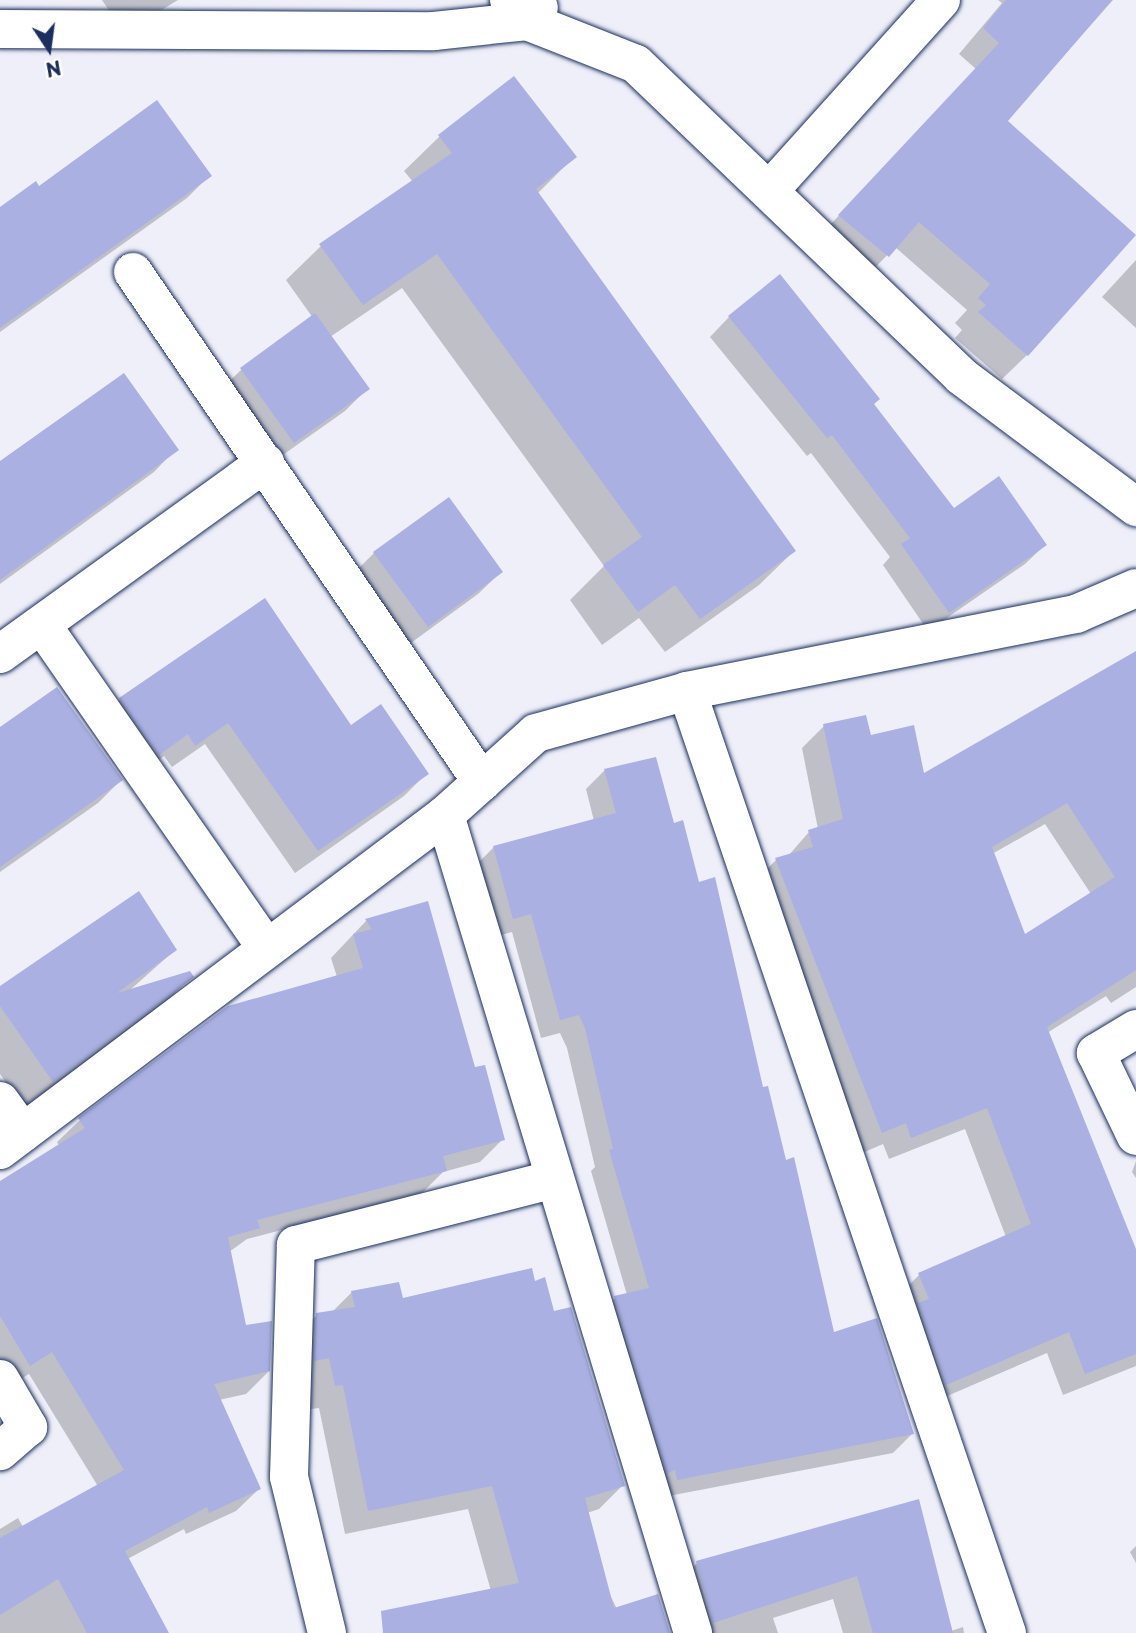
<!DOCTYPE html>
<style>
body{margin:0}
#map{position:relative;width:1136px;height:1633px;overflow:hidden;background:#eeeff9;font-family:"Playpen Sans",sans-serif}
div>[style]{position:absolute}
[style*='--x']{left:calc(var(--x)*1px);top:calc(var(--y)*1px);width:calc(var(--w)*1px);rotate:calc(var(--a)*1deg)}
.shadow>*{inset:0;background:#0003}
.building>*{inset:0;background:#aab0e1}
.roads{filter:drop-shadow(0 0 2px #1b2f5e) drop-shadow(0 0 2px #1b2f5e)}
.street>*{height:38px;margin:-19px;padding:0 19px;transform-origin:19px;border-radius:19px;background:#fff}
span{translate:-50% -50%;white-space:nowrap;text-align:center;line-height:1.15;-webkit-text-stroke:5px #fff;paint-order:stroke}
.north{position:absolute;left:14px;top:14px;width:70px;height:70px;-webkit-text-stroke:5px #fff;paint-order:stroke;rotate:167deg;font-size:19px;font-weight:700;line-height:28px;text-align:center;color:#1b2f5e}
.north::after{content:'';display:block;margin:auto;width:24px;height:32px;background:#1b2f5e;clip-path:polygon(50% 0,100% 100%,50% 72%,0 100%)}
</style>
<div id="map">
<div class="shadow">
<i style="clip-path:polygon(102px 0,178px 0,124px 33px)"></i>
<i style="clip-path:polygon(998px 0,1113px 0,1006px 121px,1027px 355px,1002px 379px,955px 338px,962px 330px,955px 323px,967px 310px,895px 247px,863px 280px,815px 241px,976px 69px,959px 54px,1002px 3px)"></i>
<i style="clip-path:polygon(514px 79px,574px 157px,537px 194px,794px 551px,759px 585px,665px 652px,639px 618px,602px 645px,570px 600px,604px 566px,402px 288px,330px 337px,368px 388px,345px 411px,270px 464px,218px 392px,241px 370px,313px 318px,286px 280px,321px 246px,413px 182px,404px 171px,439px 137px)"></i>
<i style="clip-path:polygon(210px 175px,187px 198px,0 332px,0 208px,39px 188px)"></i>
<i style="clip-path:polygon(1136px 260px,1136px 328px,1102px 297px)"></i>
<i style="clip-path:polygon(729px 317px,872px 405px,953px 510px,1045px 545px,1025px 564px,928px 631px,883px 565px,890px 557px,811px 453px,807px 456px,710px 337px)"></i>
<i style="clip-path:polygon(176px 449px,154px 472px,0 584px,0 463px)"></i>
<i style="clip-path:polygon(374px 553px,501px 572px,478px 594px,404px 648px,351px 576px)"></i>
<i style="clip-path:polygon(evenodd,1136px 683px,1136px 987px,1111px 1003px,1106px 996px,1047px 1033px,1136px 1262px,1136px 1366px,1063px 1395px,1047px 1353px,924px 1406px,897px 1297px,919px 1275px,1006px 1237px,965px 1129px,889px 1159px,883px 1144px,860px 1154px,754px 882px,776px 860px,788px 856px,809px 832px,818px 829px,802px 748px,824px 726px,870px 737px,923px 776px,1136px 683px,1045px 824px,1091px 894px,1024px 937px,992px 854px,1045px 824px)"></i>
<i style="clip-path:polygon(120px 699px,350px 727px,427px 773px,404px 796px,295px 873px,205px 744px,172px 767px,164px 756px,136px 776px,98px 722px)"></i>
<i style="clip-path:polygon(0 729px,121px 780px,98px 803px,0 872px)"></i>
<i style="clip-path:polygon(605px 770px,673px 825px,697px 884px,762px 1089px,833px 1335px,912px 1434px,893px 1453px,658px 1498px,596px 1317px,615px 1298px,627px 1295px,591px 1171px,595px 1167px,567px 1048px,560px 1033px,541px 1038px,512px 932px,494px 937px,475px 866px,494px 847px,594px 821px,586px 789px)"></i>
<i style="clip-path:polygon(427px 903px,474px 1069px,503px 1139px,480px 1162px,443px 1172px,422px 1193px,247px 1239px,229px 1252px,245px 1327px,269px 1371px,246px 1394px,219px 1400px,259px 1489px,236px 1511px,186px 1534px,184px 1529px,116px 1565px,99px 1488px,29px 1374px,7px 1387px,0 1376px,0 1183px,59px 1146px,57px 1142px,80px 1120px,337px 977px,331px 958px,366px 921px)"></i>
<i style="clip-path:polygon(175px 950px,130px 990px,192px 976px,164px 1004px,25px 1109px,0 1074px,0 988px)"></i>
<i style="clip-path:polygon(1136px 1161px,1136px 1178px,1132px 1172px)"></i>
<i style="clip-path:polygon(534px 1283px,553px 1313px,623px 1485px,599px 1509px,587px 1513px,608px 1591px,617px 1609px,668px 1633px,388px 1633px,491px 1591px,468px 1509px,345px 1534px,319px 1408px,311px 1409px,292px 1339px,317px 1315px,332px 1312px,352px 1292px,402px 1301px)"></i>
<i style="clip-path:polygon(917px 1502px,951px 1631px,963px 1627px,964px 1633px,843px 1633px,833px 1599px,773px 1618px,778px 1633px,684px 1633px,673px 1587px,697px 1563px)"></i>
<i style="clip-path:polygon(18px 1518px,23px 1527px,116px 1633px,0 1633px,0 1529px)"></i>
<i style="clip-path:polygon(1136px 1546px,1136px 1563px,1130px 1552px)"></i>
</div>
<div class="building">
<i style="clip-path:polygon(1006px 0,1112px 0,1008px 121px,1136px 235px,1028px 356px,978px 312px,986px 305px,978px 298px,990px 284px,919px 222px,889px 257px,838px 215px,999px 43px,983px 28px)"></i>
<i style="clip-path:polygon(514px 76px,577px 157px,536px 189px,796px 551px,700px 619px,675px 585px,638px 612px,603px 565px,642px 537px,437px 254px,363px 305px,319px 244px,452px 153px,438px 135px)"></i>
<i style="clip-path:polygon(157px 100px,212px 176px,0 328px,0 207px,36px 181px,39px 186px)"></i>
<i style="clip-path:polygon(780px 274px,880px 399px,874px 404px,954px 508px,999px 476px,1047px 545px,949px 613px,901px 544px,910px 538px,832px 435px,827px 438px,728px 316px)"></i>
<i style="clip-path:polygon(315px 313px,370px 389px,294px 443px,240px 368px)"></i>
<i style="clip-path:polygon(124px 373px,179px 450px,0 580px,0 461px)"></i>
<i style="clip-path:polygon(449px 497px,503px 572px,428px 627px,373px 552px)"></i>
<i style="clip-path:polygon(265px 598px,351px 725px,381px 704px,429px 774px,318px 851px,228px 723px,195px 746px,188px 734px,159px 755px,119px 698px)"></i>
<i style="clip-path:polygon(evenodd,1136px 651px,1136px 970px,1047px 1027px,1136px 1249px,1136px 1354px,1085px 1374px,1069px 1332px,946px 1385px,918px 1303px,929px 1299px,918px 1273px,1031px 1224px,987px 1108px,911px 1138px,906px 1123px,882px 1133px,775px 858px,813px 847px,808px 830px,843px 819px,823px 724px,866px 715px,871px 735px,914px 725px,924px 773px,1136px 651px,1067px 803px,1115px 877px,1025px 934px,992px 847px,1067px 803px)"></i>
<i style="clip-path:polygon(57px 687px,123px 780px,0 867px,0 727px)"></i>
<i style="clip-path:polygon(656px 757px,674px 823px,683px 820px,699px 882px,715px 877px,763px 1087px,768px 1086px,786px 1160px,794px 1157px,834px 1332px,877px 1318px,914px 1434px,677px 1480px,675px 1470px,667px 1473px,614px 1296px,649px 1288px,609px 1150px,613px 1149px,585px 1028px,579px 1015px,560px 1020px,531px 914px,513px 919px,493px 846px,616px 813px,604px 769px)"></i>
<i style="clip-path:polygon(139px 891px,177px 950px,117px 993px,190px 971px,194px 977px,53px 1082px,0 1006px,0 986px)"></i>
<i style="clip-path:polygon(428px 901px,475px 1067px,485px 1065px,505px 1140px,443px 1156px,447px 1171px,257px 1220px,260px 1228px,228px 1237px,246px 1325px,272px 1321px,270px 1371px,214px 1384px,261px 1489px,209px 1513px,207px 1507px,125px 1551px,169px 1633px,87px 1633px,58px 1579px,0 1615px,0 1538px,124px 1470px,52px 1352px,30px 1366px,0 1316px,0 1181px,85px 1128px,78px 1118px,228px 1006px,363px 968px,353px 934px,372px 929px,365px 919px)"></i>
<i style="clip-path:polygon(532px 1268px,535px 1281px,545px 1277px,554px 1311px,571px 1307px,625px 1486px,585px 1498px,614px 1608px,658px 1594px,670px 1633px,383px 1633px,381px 1611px,519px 1583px,492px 1486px,368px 1511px,343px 1385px,335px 1386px,329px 1358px,314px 1361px,316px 1313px,355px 1307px,351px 1291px,399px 1282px,403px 1298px)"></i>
<i style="clip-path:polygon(919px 1499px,953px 1633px,873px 1633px,857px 1576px,713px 1623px,696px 1561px)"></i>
</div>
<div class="roads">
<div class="street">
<i style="--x:509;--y:0;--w:28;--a:49"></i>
<i style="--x:527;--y:21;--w:117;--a:21.5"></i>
<i style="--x:636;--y:64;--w:451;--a:43.8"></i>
<i style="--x:961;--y:376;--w:219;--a:36.8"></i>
<i style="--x:0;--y:29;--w:434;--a:0.3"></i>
<i style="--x:434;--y:31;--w:94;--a:-6.1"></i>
<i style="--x:527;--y:21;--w:18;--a:-49"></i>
<i style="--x:769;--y:191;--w:257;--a:-48"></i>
<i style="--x:133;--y:272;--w:618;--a:55.62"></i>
<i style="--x:42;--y:625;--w:394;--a:55.2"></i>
<i style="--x:0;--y:654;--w:327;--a:-35.8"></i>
<i style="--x:687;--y:691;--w:995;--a:71.24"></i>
<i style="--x:445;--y:815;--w:855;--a:73.13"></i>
<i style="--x:1136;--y:1029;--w:47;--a:149"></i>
<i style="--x:1096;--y:1053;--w:92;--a:64.3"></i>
<i style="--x:0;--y:1101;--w:39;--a:54"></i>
<i style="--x:0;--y:1150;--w:557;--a:-36.97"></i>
<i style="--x:445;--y:815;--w:122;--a:-42"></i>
<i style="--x:536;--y:733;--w:157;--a:-15.5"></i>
<i style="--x:687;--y:691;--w:397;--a:-11.2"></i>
<i style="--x:1076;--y:614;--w:65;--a:-23.4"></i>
<i style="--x:0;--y:1379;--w:56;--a:59.7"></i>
<i style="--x:28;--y:1427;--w:37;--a:139"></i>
<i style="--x:327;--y:1633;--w:161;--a:-103.7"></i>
<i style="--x:289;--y:1477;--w:232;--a:-88.3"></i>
<i style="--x:296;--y:1245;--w:267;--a:-14.3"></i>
</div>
</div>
<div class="north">N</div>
</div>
